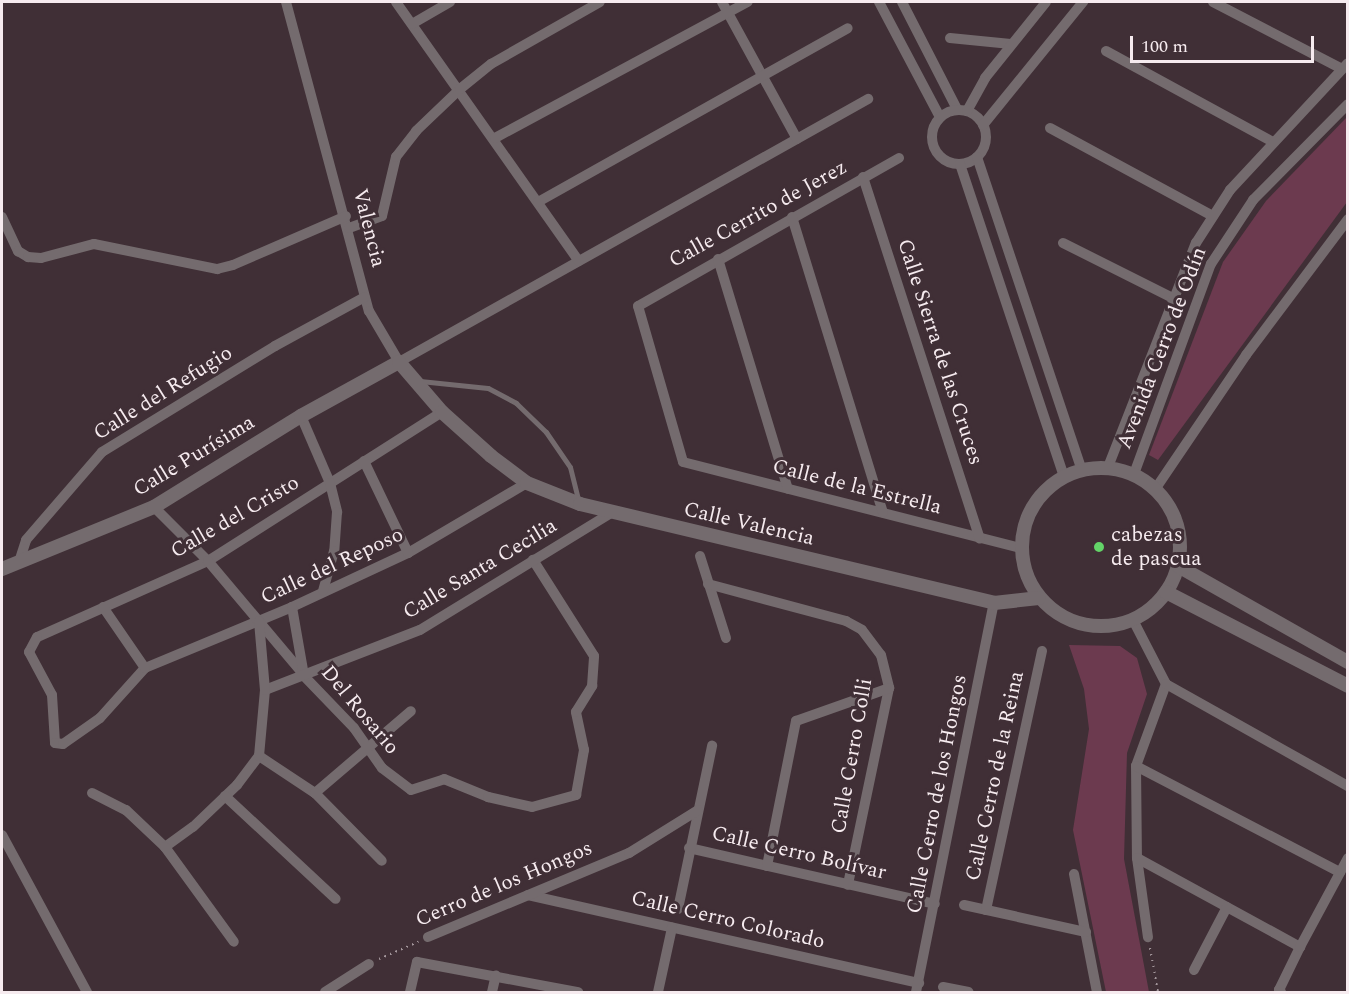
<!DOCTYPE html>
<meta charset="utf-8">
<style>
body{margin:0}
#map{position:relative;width:1349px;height:994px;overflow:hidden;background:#402f36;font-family:Spectral,serif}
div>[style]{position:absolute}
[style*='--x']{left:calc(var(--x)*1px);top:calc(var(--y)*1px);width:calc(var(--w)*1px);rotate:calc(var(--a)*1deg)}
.green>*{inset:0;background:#6c3a4f}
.path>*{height:2px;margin-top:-1px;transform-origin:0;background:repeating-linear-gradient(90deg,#a3969b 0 1.5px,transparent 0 6px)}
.service>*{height:5px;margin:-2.5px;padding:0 2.5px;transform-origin:2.5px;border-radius:2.5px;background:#746b6e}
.minor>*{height:10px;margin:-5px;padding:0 5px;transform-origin:5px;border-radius:5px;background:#746b6e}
.minor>.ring{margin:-5px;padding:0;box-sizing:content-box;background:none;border:10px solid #746b6e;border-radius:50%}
.tertiary>*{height:14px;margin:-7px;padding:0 7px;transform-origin:7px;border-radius:7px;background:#746b6e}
.tertiary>.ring{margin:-7px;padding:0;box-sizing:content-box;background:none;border:14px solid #746b6e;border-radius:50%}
.dots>*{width:16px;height:16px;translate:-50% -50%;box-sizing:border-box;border:3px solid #402f36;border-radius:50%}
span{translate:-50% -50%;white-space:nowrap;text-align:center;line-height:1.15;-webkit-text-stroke:6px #402f36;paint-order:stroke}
.street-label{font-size:21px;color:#f6ebef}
.poi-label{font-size:21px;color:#f6ebef}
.left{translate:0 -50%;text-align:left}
.frame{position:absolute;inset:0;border:3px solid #f6ebef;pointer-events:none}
.scale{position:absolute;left:1130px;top:36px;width:184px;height:27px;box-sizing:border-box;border:3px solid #f6ebef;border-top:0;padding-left:8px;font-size:18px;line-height:21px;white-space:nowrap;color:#f6ebef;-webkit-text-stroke:4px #402f36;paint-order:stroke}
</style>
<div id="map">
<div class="green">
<i style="clip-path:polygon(1347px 117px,1347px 202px,1158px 460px,1149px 455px,1223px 262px,1266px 201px)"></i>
<i style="clip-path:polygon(1069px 645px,1120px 646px,1137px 658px,1147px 694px,1127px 753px,1124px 859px,1149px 992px,1106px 992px,1073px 830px,1089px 729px,1084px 689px)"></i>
</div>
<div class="path">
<i style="--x:1150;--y:948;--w:45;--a:79.7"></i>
<i style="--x:379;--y:959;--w:43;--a:-23.6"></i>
</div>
<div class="service">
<i style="--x:420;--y:381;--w:68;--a:5.9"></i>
<i style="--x:488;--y:388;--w:32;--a:28"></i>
<i style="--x:516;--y:403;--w:42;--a:44"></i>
<i style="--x:546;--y:432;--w:42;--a:55.6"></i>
<i style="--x:570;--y:467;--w:36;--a:76"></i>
</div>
<div class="minor">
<i style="--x:286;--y:2;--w:320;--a:75"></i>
<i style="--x:369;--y:311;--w:59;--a:59.5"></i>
<i style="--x:399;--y:362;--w:538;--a:-29.28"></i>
<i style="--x:396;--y:2;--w:317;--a:54.8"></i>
<i style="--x:722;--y:2;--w:156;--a:61.3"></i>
<i style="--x:879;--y:2;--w:130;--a:62.1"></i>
<i style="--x:902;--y:2;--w:120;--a:62.8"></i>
<i style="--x:1213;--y:2;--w:145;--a:27.4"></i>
<i style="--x:412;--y:24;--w:44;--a:-30.1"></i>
<i style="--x:950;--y:38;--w:61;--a:5.6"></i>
<i style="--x:1106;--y:51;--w:190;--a:28.6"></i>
<i class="ring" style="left:932px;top:110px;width:44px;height:44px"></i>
<i style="--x:967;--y:111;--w:38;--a:-61"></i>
<i style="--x:985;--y:78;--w:97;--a:-51.2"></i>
<i style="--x:983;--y:125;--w:159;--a:-50.9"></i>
<i style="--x:1050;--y:128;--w:185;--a:28.4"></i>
<i style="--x:495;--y:138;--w:287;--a:-28.3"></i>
<i style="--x:977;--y:157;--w:330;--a:71.5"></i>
<i style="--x:899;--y:158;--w:300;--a:150.4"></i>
<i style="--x:638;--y:306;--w:162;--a:73.9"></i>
<i style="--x:683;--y:462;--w:349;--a:14.3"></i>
<i style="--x:960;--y:164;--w:330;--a:71.6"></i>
<i style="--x:863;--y:177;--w:380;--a:72.1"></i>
<i style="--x:538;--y:202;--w:355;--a:-29.3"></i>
<i style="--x:2;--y:217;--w:38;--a:65"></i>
<i style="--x:18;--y:251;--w:12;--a:31"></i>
<i style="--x:28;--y:257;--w:13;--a:4"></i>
<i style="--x:41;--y:258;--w:55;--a:-14.8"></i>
<i style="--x:94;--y:244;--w:126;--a:11.5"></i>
<i style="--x:217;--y:269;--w:16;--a:-14"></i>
<i style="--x:233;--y:265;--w:123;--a:-23.4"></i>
<i style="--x:792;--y:217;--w:309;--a:72.9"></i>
<i style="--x:349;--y:228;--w:35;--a:-20"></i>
<i style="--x:382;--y:216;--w:61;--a:-76.7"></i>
<i style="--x:396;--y:157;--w:33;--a:-52"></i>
<i style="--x:416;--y:131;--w:61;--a:-43.7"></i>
<i style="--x:460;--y:89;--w:40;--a:-39"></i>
<i style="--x:491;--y:64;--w:125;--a:-29.6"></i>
<i style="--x:1063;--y:243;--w:121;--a:26.6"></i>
<i style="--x:718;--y:259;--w:240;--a:73.1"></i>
<i style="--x:442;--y:412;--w:277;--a:147.5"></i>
<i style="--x:208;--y:561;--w:187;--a:156"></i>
<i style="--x:37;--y:637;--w:17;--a:118"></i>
<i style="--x:29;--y:652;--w:49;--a:61.9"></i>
<i style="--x:52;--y:695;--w:48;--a:86.4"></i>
<i style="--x:55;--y:743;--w:8;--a:7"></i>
<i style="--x:63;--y:744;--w:45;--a:-35.1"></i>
<i style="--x:100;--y:718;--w:67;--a:-48"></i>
<i style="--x:145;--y:668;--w:159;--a:-22.5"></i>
<i style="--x:292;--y:607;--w:128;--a:-25"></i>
<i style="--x:408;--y:553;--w:138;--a:-30.5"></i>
<i style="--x:301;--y:416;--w:73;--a:66.6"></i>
<i style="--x:330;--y:483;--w:30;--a:76"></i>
<i style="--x:337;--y:512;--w:39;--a:94"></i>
<i style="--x:334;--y:551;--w:41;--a:105.4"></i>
<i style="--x:364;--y:461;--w:102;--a:64.4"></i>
<i style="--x:1108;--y:467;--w:241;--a:-68.6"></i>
<i style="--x:1196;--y:243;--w:63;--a:-57.3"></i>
<i style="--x:1230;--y:190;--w:173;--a:-47.1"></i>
<i style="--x:1134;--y:474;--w:224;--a:-69.9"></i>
<i style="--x:1211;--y:264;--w:77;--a:-56.7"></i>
<i style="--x:1253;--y:200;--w:135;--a:-45.3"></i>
<i style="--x:1156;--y:488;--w:161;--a:-55.9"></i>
<i style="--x:1246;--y:355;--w:170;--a:-53.1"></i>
<i style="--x:154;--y:507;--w:76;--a:45"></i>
<i style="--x:208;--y:561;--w:149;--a:49.9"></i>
<i style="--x:700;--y:556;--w:86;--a:72.4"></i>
<i style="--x:19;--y:562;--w:23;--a:-72"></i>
<i style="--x:26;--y:540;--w:116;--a:-49.2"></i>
<i style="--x:102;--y:452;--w:203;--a:-31.5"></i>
<i style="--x:275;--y:346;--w:102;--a:-28.6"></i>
<i style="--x:708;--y:584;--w:143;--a:15"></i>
<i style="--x:846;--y:621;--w:18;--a:29"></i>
<i style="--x:862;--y:630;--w:31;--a:53"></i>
<i style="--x:881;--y:655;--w:34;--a:76"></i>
<i style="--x:889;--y:688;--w:201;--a:101.8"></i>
<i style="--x:103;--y:607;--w:74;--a:55.5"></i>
<i style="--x:292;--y:607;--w:70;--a:80.1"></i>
<i style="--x:304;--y:676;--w:72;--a:46.1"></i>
<i style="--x:354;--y:728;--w:49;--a:55"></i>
<i style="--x:382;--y:768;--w:36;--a:37"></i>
<i style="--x:411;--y:790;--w:35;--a:-18"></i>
<i style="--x:444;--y:779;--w:48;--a:22.2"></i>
<i style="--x:488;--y:797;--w:45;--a:12.8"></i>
<i style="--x:532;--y:807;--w:46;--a:-15.3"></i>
<i style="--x:576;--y:795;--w:46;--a:-79.9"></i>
<i style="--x:584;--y:750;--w:39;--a:-102"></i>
<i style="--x:576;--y:712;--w:31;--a:-58"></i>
<i style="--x:592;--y:686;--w:30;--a:-86"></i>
<i style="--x:594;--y:656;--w:114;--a:-122.4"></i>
<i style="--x:1133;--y:620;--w:72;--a:62.7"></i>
<i style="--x:1166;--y:684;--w:87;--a:110.1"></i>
<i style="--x:1136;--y:766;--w:92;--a:89.4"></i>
<i style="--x:1137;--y:858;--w:80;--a:82.1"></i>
<i style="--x:1166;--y:684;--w:209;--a:29.3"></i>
<i style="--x:265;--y:690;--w:166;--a:-21.2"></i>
<i style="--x:420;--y:630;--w:224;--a:-31.5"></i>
<i style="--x:259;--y:756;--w:67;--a:33.5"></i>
<i style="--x:315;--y:793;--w:126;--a:-40.5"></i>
<i style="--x:1136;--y:766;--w:230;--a:27.5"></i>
<i style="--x:92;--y:793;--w:38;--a:27"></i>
<i style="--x:126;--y:810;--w:54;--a:43.5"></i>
<i style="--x:165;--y:847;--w:34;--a:-36"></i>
<i style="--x:193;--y:827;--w:61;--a:-43.7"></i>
<i style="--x:237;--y:785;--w:36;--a:-53"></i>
<i style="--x:259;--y:756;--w:66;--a:-84.8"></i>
<i style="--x:265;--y:690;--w:69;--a:-95"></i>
<i style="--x:315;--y:793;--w:95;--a:45.4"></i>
<i style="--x:225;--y:796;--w:151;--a:42.9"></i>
<i style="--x:2;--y:835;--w:179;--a:61.6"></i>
<i style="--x:165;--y:847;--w:117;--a:54"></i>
<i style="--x:689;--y:848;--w:252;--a:12.8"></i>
<i style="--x:1137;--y:858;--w:186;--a:28.6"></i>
<i style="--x:767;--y:866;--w:148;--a:-78.7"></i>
<i style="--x:796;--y:721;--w:99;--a:-19.5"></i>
<i style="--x:1074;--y:874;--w:120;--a:79"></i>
<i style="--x:528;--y:895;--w:401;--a:12.7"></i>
<i style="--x:964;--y:905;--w:125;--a:12.5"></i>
<i style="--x:678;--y:909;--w:167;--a:-78.2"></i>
<i style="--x:986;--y:910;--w:265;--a:-77.8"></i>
<i style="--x:428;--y:937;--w:218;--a:-22.7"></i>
<i style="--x:629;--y:853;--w:81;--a:-31.9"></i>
<i style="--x:1194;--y:970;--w:71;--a:-62.4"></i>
<i style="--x:943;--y:987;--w:26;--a:11"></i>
<i style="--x:325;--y:992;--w:52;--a:-32.5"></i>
<i style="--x:410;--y:992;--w:31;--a:-77"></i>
<i style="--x:417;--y:962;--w:164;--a:10.6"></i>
<i style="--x:492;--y:992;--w:17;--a:-77"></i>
<i style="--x:658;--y:992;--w:66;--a:-77.7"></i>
<i style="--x:916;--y:992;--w:397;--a:-78.7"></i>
<i style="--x:1281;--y:992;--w:3;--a:-135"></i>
<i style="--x:1279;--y:990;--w:48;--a:-64"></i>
<i style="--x:1300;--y:947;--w:101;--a:-61.7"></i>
</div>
<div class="tertiary">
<i class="ring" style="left:1022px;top:468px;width:144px;height:144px"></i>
<i style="--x:1178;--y:566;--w:195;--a:29.5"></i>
<i style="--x:2;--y:569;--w:164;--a:-22.2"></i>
<i style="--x:154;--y:507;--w:173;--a:-31.8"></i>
<i style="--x:301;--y:416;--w:112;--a:-28.9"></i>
<i style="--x:399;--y:362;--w:66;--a:49.3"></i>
<i style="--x:442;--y:412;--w:66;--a:41.9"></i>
<i style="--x:491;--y:456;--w:45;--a:36.9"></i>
<i style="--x:527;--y:483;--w:57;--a:21.6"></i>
<i style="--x:580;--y:504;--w:426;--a:13.4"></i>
<i style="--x:994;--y:603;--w:45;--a:-6.3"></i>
<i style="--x:1166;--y:592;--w:205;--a:27.3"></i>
</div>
<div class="dots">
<i style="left:1099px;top:547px;background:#63d468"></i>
</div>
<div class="street-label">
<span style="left:758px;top:214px;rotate:-29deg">Calle Cerrito de Jerez</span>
<span style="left:369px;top:228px;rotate:76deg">Valencia</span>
<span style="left:1162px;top:348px;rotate:-69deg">Avenida Cerro de Odín</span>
<span style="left:940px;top:352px;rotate:72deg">Calle Sierra de las Cruces</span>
<span style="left:163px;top:393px;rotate:-32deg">Calle del Refugio</span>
<span style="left:194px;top:456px;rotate:-31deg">Calle Purísima</span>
<span style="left:857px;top:487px;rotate:14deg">Calle de la Estrella</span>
<span style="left:235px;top:517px;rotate:-30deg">Calle del Cristo</span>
<span style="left:749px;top:524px;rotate:13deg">Calle Valencia</span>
<span style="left:332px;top:566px;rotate:-25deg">Calle del Reposo</span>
<span style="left:480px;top:569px;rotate:-31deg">Calle Santa Cecilia</span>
<span style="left:360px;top:710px;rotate:50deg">Del Rosario</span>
<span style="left:852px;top:756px;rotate:-80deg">Calle Cerro Colli</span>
<span style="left:995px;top:776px;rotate:-78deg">Calle Cerro de la Reina</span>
<span style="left:937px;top:794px;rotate:-79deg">Calle Cerro de los Hongos</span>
<span style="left:799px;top:853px;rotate:13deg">Calle Cerro Bolívar</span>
<span style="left:504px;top:884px;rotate:-23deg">Cerro de los Hongos</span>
<span style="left:728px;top:920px;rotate:13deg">Calle Cerro Colorado</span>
</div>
<div class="poi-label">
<span class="left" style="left:1111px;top:547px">cabezas<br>de pascua</span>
</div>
<div class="frame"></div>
<div class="scale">100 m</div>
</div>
